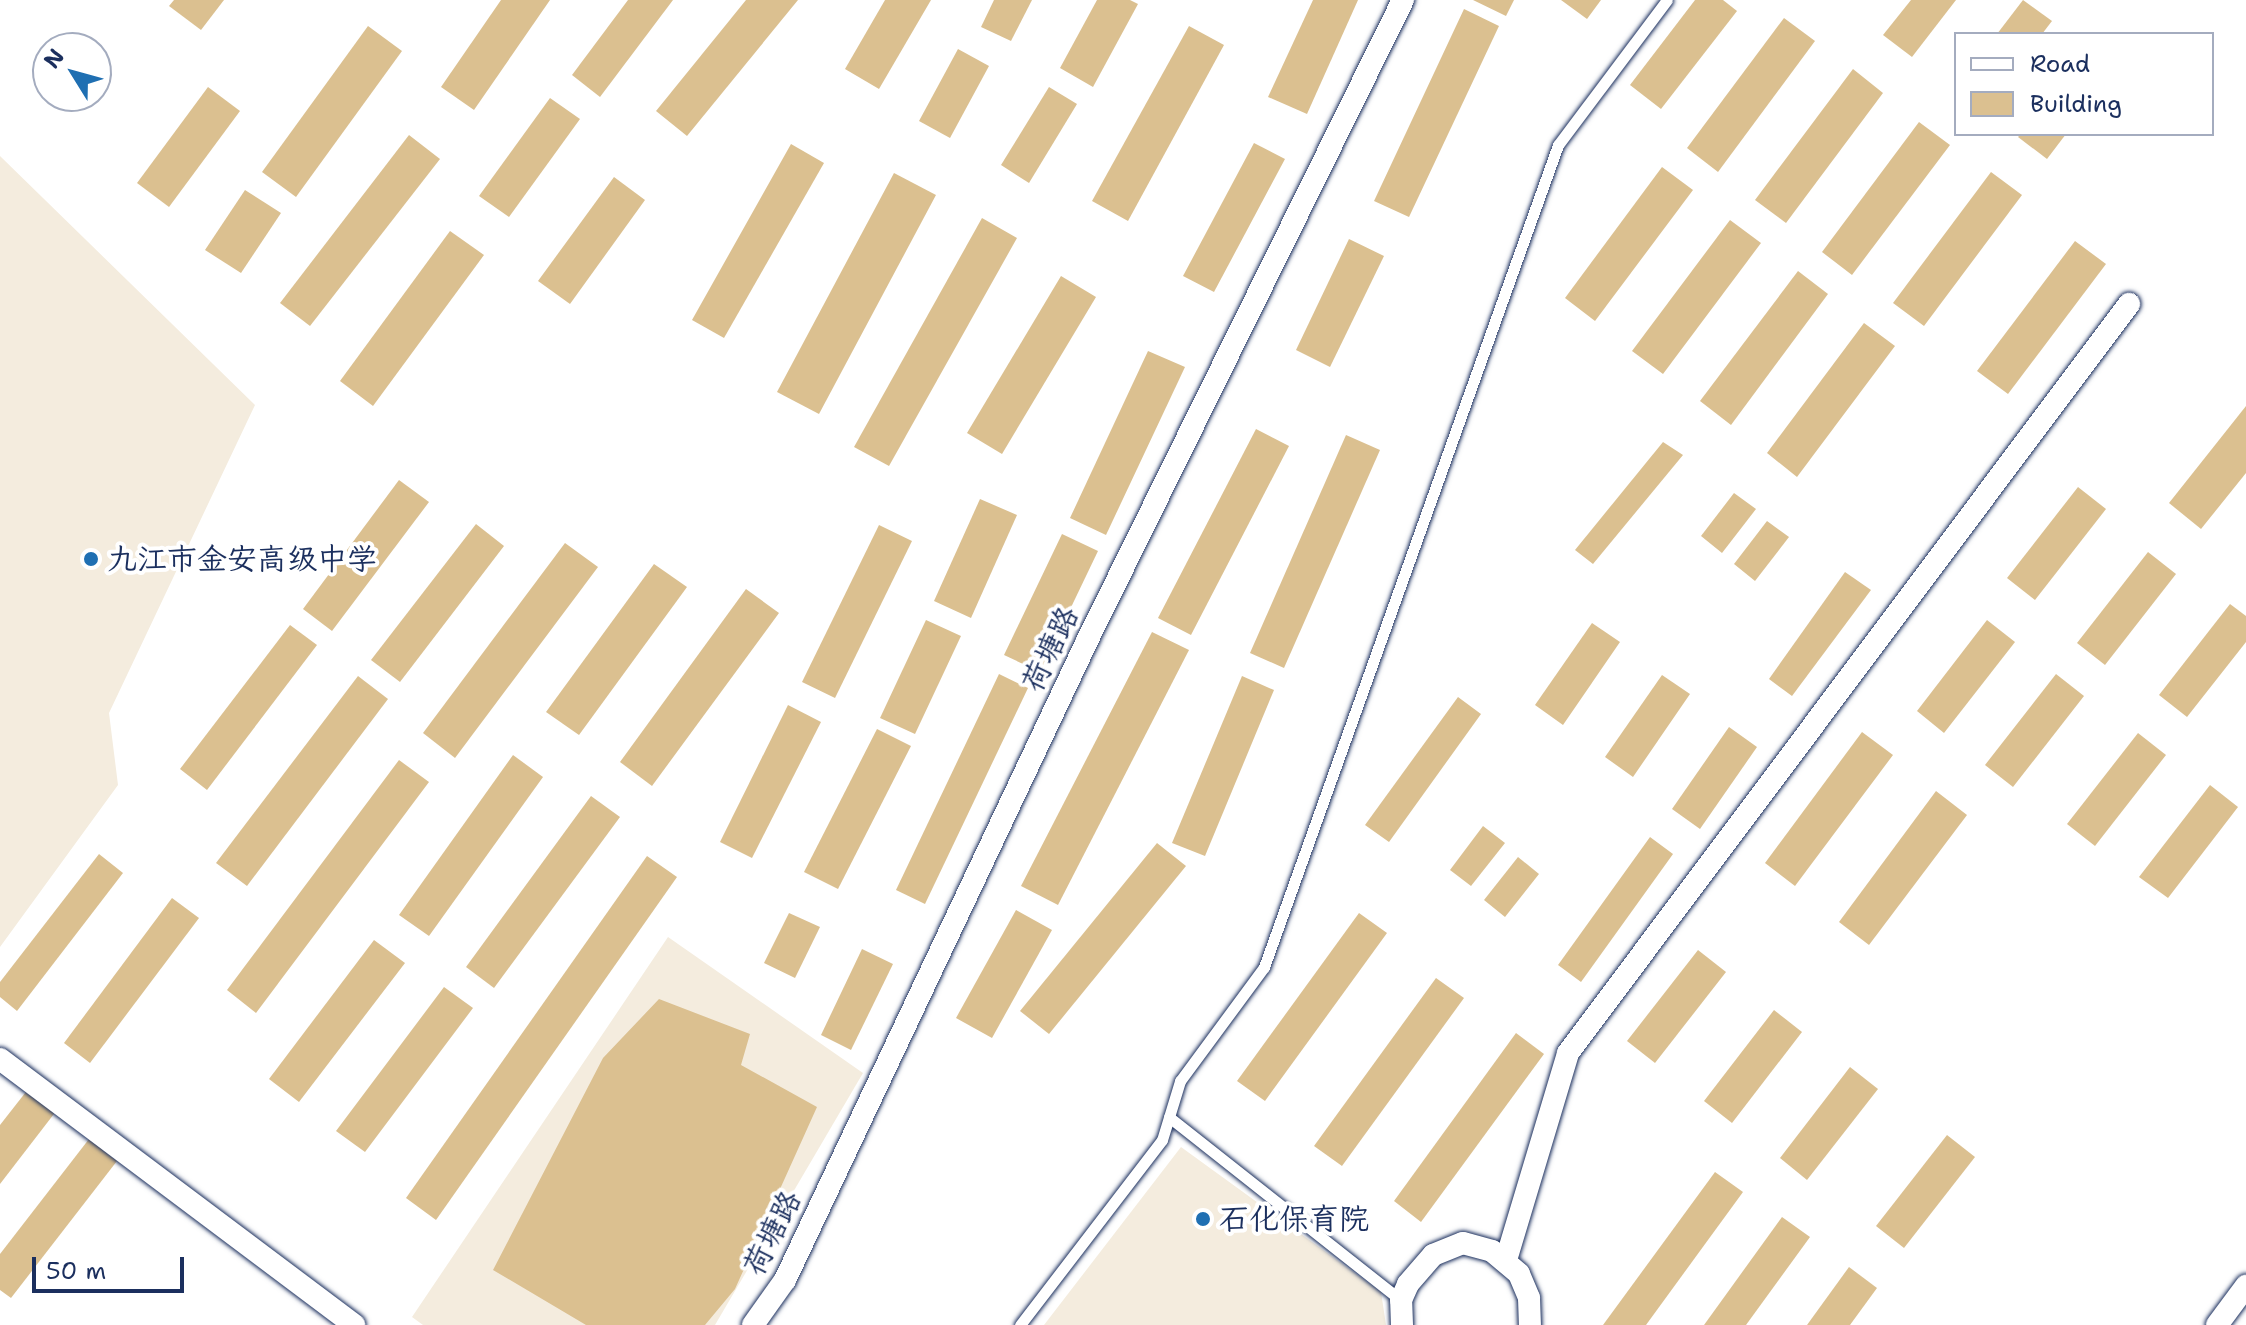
<!DOCTYPE html>
<meta charset="utf-8">
<style>
body{margin:0}
#map{position:relative;width:2246px;height:1325px;overflow:hidden;background:#fff;font-family:"Shantell Sans","LXGW WenKai TC",sans-serif}
div>[style]{position:absolute}
[style*='--x']{left:calc(var(--x)*1px);top:calc(var(--y)*1px);width:calc(var(--w)*1px);rotate:calc(var(--a)*1deg)}
.built>*{inset:0;background:#f4ecde}
.building>*{inset:0;background:#dbc090}
.roads{filter:drop-shadow(0 0 2px #1b2f5e) drop-shadow(0 0 2px #1b2f5e)}
.service>*{height:11px;margin:-5.5px;padding:0 5.5px;transform-origin:5.5px;border-radius:5.5px;background:#fff}
.minor>*{height:22px;margin:-11px;padding:0 11px;transform-origin:11px;border-radius:11px;background:#fff}
.dots>*{width:22px;height:22px;translate:-50% -50%;box-sizing:border-box;border:4px solid #fff;border-radius:50%}
span{translate:-50% -50%;white-space:nowrap;text-align:center;line-height:1.15;-webkit-text-stroke:8px #fff;paint-order:stroke}
.poi-label{font-size:30px;color:#1b2f5e}
.left{translate:0 -50%;text-align:left}
.street-label{font-size:30px;color:#1b2f5e}
.legend{position:absolute;left:1954px;top:32px;width:260px;height:104px;box-sizing:border-box;background:#fff;border:2px solid #a4acbf;margin:0;padding:10px 14px;list-style:none;font-size:24px;color:#1b2f5e}
.legend li{display:flex;align-items:center;gap:16px;height:40px}
.legend b{width:40px;border:2px solid #a4acbf}
.north{position:absolute;left:32px;top:32px;width:80px;height:80px;box-sizing:border-box;background:#fff;border:2px solid #a4acbf;border-radius:50%;rotate:307deg;font-size:22px;font-weight:700;line-height:32px;text-align:center;color:#1b2f5e}
.north::after{content:'';display:block;margin:auto;width:28px;height:36px;background:#1f6fb2;clip-path:polygon(50% 0,100% 100%,50% 72%,0 100%)}
.scale{position:absolute;left:32px;top:1257px;width:152px;height:36px;box-sizing:border-box;border:4px solid #1b2f5e;border-top:0;padding-left:10px;font-size:24px;line-height:28px;white-space:nowrap;color:#1b2f5e;-webkit-text-stroke:6px #fff;paint-order:stroke}
</style>
<div id="map">
<div class="built">
<i style="clip-path:polygon(0 156px,255px 405px,109px 713px,118px 785px,0 947px)"></i>
<i style="clip-path:polygon(668px 937px,863px 1073px,715px 1325px,423px 1325px,412px 1317px)"></i>
<i style="clip-path:polygon(1181px 1147px,1381px 1292px,1386px 1325px,1044px 1325px)"></i>
</div>
<div class="building">
<i style="clip-path:polygon(174px 0,224px 0,201px 30px,169px 6px)"></i>
<i style="clip-path:polygon(501px 0,550px 0,474px 110px,441px 87px)"></i>
<i style="clip-path:polygon(628px 0,673px 0,600px 97px,572px 75px)"></i>
<i style="clip-path:polygon(746px 0,798px 0,687px 136px,656px 111px)"></i>
<i style="clip-path:polygon(885px 0,931px 0,879px 89px,845px 69px)"></i>
<i style="clip-path:polygon(994px 0,1032px 0,1011px 41px,981px 27px)"></i>
<i style="clip-path:polygon(1097px 0,1130px 0,1138px 4px,1093px 87px,1060px 68px)"></i>
<i style="clip-path:polygon(1313px 0,1358px 0,1307px 114px,1268px 97px)"></i>
<i style="clip-path:polygon(1473px 0,1514px 0,1506px 16px)"></i>
<i style="clip-path:polygon(1561px 0,1601px 0,1587px 19px)"></i>
<i style="clip-path:polygon(1695px 0,1723px 0,1737px 11px,1661px 109px,1630px 85px)"></i>
<i style="clip-path:polygon(1911px 0,1956px 0,1912px 57px,1883px 35px)"></i>
<i style="clip-path:polygon(2023px 0,2052px 21px,2042px 34px,1997px 34px)"></i>
<i style="clip-path:polygon(1464px 9px,1499px 26px,1409px 217px,1374px 201px)"></i>
<i style="clip-path:polygon(1784px 18px,1815px 41px,1718px 172px,1687px 148px)"></i>
<i style="clip-path:polygon(368px 26px,402px 51px,296px 197px,262px 172px)"></i>
<i style="clip-path:polygon(1189px 26px,1224px 45px,1128px 221px,1092px 201px)"></i>
<i style="clip-path:polygon(958px 49px,989px 66px,950px 138px,919px 121px)"></i>
<i style="clip-path:polygon(1853px 69px,1883px 93px,1786px 223px,1755px 200px)"></i>
<i style="clip-path:polygon(208px 87px,240px 111px,169px 207px,137px 183px)"></i>
<i style="clip-path:polygon(1049px 87px,1077px 104px,1029px 183px,1001px 165px)"></i>
<i style="clip-path:polygon(550px 98px,580px 119px,509px 217px,479px 196px)"></i>
<i style="clip-path:polygon(1919px 122px,1950px 145px,1852px 275px,1822px 252px)"></i>
<i style="clip-path:polygon(2021px 134px,2066px 134px,2047px 159px,2018px 137px)"></i>
<i style="clip-path:polygon(409px 135px,440px 159px,310px 326px,280px 303px)"></i>
<i style="clip-path:polygon(1254px 143px,1285px 159px,1214px 292px,1183px 276px)"></i>
<i style="clip-path:polygon(791px 144px,824px 163px,724px 338px,692px 320px)"></i>
<i style="clip-path:polygon(1662px 167px,1693px 190px,1595px 321px,1565px 298px)"></i>
<i style="clip-path:polygon(1991px 172px,2022px 195px,1924px 326px,1893px 303px)"></i>
<i style="clip-path:polygon(894px 173px,936px 195px,819px 414px,777px 392px)"></i>
<i style="clip-path:polygon(614px 177px,645px 200px,570px 304px,538px 281px)"></i>
<i style="clip-path:polygon(245px 190px,281px 213px,241px 273px,205px 250px)"></i>
<i style="clip-path:polygon(982px 218px,1017px 238px,889px 466px,854px 447px)"></i>
<i style="clip-path:polygon(1730px 220px,1761px 243px,1663px 374px,1632px 351px)"></i>
<i style="clip-path:polygon(450px 231px,484px 255px,373px 406px,340px 381px)"></i>
<i style="clip-path:polygon(1349px 239px,1384px 256px,1330px 367px,1296px 350px)"></i>
<i style="clip-path:polygon(2075px 241px,2106px 264px,2008px 394px,1977px 371px)"></i>
<i style="clip-path:polygon(1798px 271px,1828px 294px,1731px 425px,1700px 401px)"></i>
<i style="clip-path:polygon(1061px 276px,1096px 297px,1002px 454px,967px 433px)"></i>
<i style="clip-path:polygon(1864px 323px,1895px 346px,1797px 477px,1767px 453px)"></i>
<i style="clip-path:polygon(1148px 351px,1185px 367px,1106px 535px,1070px 518px)"></i>
<i style="clip-path:polygon(2246px 406px,2246px 473px,2201px 529px,2169px 503px)"></i>
<i style="clip-path:polygon(1256px 429px,1289px 446px,1191px 635px,1158px 618px)"></i>
<i style="clip-path:polygon(1346px 435px,1380px 450px,1284px 668px,1250px 653px)"></i>
<i style="clip-path:polygon(1663px 442px,1683px 455px,1593px 564px,1575px 550px)"></i>
<i style="clip-path:polygon(399px 480px,429px 502px,332px 631px,303px 609px)"></i>
<i style="clip-path:polygon(2078px 487px,2106px 509px,2035px 600px,2007px 578px)"></i>
<i style="clip-path:polygon(1734px 493px,1756px 509px,1722px 553px,1701px 536px)"></i>
<i style="clip-path:polygon(980px 499px,1017px 515px,971px 618px,934px 601px)"></i>
<i style="clip-path:polygon(1767px 521px,1789px 537px,1755px 581px,1734px 564px)"></i>
<i style="clip-path:polygon(476px 524px,504px 546px,400px 682px,371px 660px)"></i>
<i style="clip-path:polygon(879px 525px,912px 541px,835px 698px,802px 682px)"></i>
<i style="clip-path:polygon(1062px 534px,1098px 551px,1040px 672px,1004px 655px)"></i>
<i style="clip-path:polygon(565px 543px,598px 567px,455px 758px,423px 733px)"></i>
<i style="clip-path:polygon(2148px 552px,2176px 574px,2105px 665px,2077px 643px)"></i>
<i style="clip-path:polygon(654px 564px,687px 587px,579px 735px,546px 712px)"></i>
<i style="clip-path:polygon(1845px 572px,1871px 590px,1792px 696px,1769px 679px)"></i>
<i style="clip-path:polygon(746px 589px,779px 613px,652px 786px,620px 762px)"></i>
<i style="clip-path:polygon(2230px 604px,2246px 616px,2246px 642px,2187px 717px,2159px 695px)"></i>
<i style="clip-path:polygon(926px 620px,961px 636px,915px 734px,880px 718px)"></i>
<i style="clip-path:polygon(1987px 620px,2015px 642px,1944px 733px,1917px 711px)"></i>
<i style="clip-path:polygon(1592px 623px,1620px 642px,1563px 725px,1535px 705px)"></i>
<i style="clip-path:polygon(290px 625px,317px 645px,207px 790px,180px 769px)"></i>
<i style="clip-path:polygon(1152px 632px,1189px 650px,1058px 905px,1021px 886px)"></i>
<i style="clip-path:polygon(999px 674px,1028px 688px,925px 904px,896px 890px)"></i>
<i style="clip-path:polygon(2056px 674px,2084px 696px,2013px 787px,1985px 765px)"></i>
<i style="clip-path:polygon(1662px 675px,1690px 694px,1633px 777px,1605px 757px)"></i>
<i style="clip-path:polygon(358px 676px,388px 699px,247px 886px,216px 863px)"></i>
<i style="clip-path:polygon(1242px 676px,1274px 690px,1205px 856px,1172px 843px)"></i>
<i style="clip-path:polygon(1458px 697px,1481px 714px,1389px 842px,1365px 825px)"></i>
<i style="clip-path:polygon(788px 705px,821px 722px,752px 858px,720px 842px)"></i>
<i style="clip-path:polygon(1729px 727px,1757px 747px,1700px 829px,1672px 809px)"></i>
<i style="clip-path:polygon(877px 729px,911px 746px,838px 889px,804px 872px)"></i>
<i style="clip-path:polygon(1862px 732px,1893px 755px,1795px 886px,1765px 863px)"></i>
<i style="clip-path:polygon(2138px 733px,2166px 755px,2095px 846px,2067px 824px)"></i>
<i style="clip-path:polygon(513px 755px,543px 777px,429px 936px,399px 915px)"></i>
<i style="clip-path:polygon(399px 760px,429px 782px,256px 1013px,227px 990px)"></i>
<i style="clip-path:polygon(2210px 785px,2238px 807px,2168px 898px,2139px 877px)"></i>
<i style="clip-path:polygon(1936px 791px,1967px 815px,1869px 945px,1839px 922px)"></i>
<i style="clip-path:polygon(591px 796px,620px 817px,494px 988px,466px 967px)"></i>
<i style="clip-path:polygon(1483px 826px,1505px 843px,1471px 886px,1450px 870px)"></i>
<i style="clip-path:polygon(1650px 837px,1673px 854px,1581px 982px,1558px 965px)"></i>
<i style="clip-path:polygon(1157px 843px,1186px 866px,1049px 1034px,1020px 1011px)"></i>
<i style="clip-path:polygon(99px 854px,123px 873px,17px 1011px,0 997px,0 982px)"></i>
<i style="clip-path:polygon(647px 856px,677px 877px,436px 1220px,406px 1198px)"></i>
<i style="clip-path:polygon(1518px 857px,1539px 874px,1505px 917px,1484px 900px)"></i>
<i style="clip-path:polygon(172px 898px,199px 918px,90px 1063px,64px 1043px)"></i>
<i style="clip-path:polygon(1016px 910px,1052px 930px,992px 1038px,956px 1018px)"></i>
<i style="clip-path:polygon(789px 913px,820px 927px,795px 978px,764px 963px)"></i>
<i style="clip-path:polygon(1359px 913px,1387px 933px,1265px 1101px,1237px 1081px)"></i>
<i style="clip-path:polygon(374px 940px,405px 963px,299px 1102px,269px 1079px)"></i>
<i style="clip-path:polygon(862px 949px,893px 964px,851px 1050px,821px 1035px)"></i>
<i style="clip-path:polygon(1698px 950px,1726px 972px,1655px 1063px,1627px 1041px)"></i>
<i style="clip-path:polygon(1436px 978px,1464px 998px,1342px 1166px,1314px 1146px)"></i>
<i style="clip-path:polygon(444px 987px,473px 1008px,365px 1152px,336px 1131px)"></i>
<i style="clip-path:polygon(659px 999px,750px 1034px,741px 1065px,817px 1107px,735px 1289px,705px 1325px,586px 1325px,493px 1270px,603px 1058px)"></i>
<i style="clip-path:polygon(1774px 1010px,1802px 1032px,1732px 1123px,1704px 1101px)"></i>
<i style="clip-path:polygon(1516px 1033px,1544px 1054px,1421px 1222px,1394px 1201px)"></i>
<i style="clip-path:polygon(1850px 1067px,1878px 1089px,1807px 1180px,1780px 1158px)"></i>
<i style="clip-path:polygon(29px 1088px,57px 1110px,0 1184px,0 1125px)"></i>
<i style="clip-path:polygon(1947px 1135px,1975px 1157px,1904px 1248px,1876px 1226px)"></i>
<i style="clip-path:polygon(89px 1139px,117px 1161px,11px 1298px,0 1290px,0 1254px)"></i>
<i style="clip-path:polygon(1715px 1172px,1743px 1192px,1646px 1325px,1603px 1325px)"></i>
<i style="clip-path:polygon(1782px 1217px,1810px 1237px,1746px 1325px,1704px 1325px)"></i>
<i style="clip-path:polygon(1849px 1267px,1877px 1288px,1850px 1325px,1807px 1325px)"></i>
</div>
<div class="roads">
<div class="service">
<i style="--x:1169;--y:1117;--w:295;--a:38.3"></i>
<i style="--x:1020;--y:1325;--w:233;--a:-52.5"></i>
<i style="--x:1162;--y:1140;--w:62;--a:-73"></i>
<i style="--x:1180;--y:1081;--w:142;--a:-53.6"></i>
<i style="--x:1264;--y:967;--w:873;--a:-70.32"></i>
<i style="--x:1558;--y:145;--w:181;--a:-53.1"></i>
</div>
<div class="minor">
<i style="--x:0;--y:1059;--w:443;--a:36.9"></i>
<i style="--x:1506;--y:1260;--w:216;--a:-73.3"></i>
<i style="--x:1568;--y:1053;--w:936;--a:-53.17"></i>
<i style="--x:753;--y:1325;--w:55;--a:-54.6"></i>
<i style="--x:785;--y:1280;--w:707;--a:-64.7"></i>
<i style="--x:1087;--y:641;--w:715;--a:-63.76"></i>
<i style="--x:1402;--y:1325;--w:25;--a:-92"></i>
<i style="--x:1401;--y:1300;--w:17;--a:-66"></i>
<i style="--x:1408;--y:1284;--w:38;--a:-49"></i>
<i style="--x:1433;--y:1255;--w:32;--a:-22"></i>
<i style="--x:1463;--y:1243;--w:30;--a:15"></i>
<i style="--x:1492;--y:1251;--w:35;--a:40"></i>
<i style="--x:1519;--y:1274;--w:26;--a:67"></i>
<i style="--x:1529;--y:1298;--w:27;--a:88"></i>
<i style="--x:2217;--y:1325;--w:49;--a:-53.4"></i>
</div>
</div>
<div class="dots">
<i style="left:91px;top:559px;background:#1f6fb2"></i>
<i style="left:1203px;top:1219px;background:#1f6fb2"></i>
</div>
<div class="poi-label">
<span class="left" style="left:107px;top:559px">九江市金安高级中学</span>
<span class="left" style="left:1219px;top:1219px">石化保育院</span>
</div>
<div class="street-label">
<span style="left:1050px;top:649px;rotate:-64deg">荷塘路</span>
<span style="left:772px;top:1233px;rotate:-63deg">荷塘路</span>
</div>
<ul class="legend">
<li><b style="height:10px;background:#fff"></b>Road</li>
<li><b style="height:22px;background:#dbc090"></b>Building</li>
</ul>
<div class="north">N</div>
<div class="scale">50 m</div>
</div>
